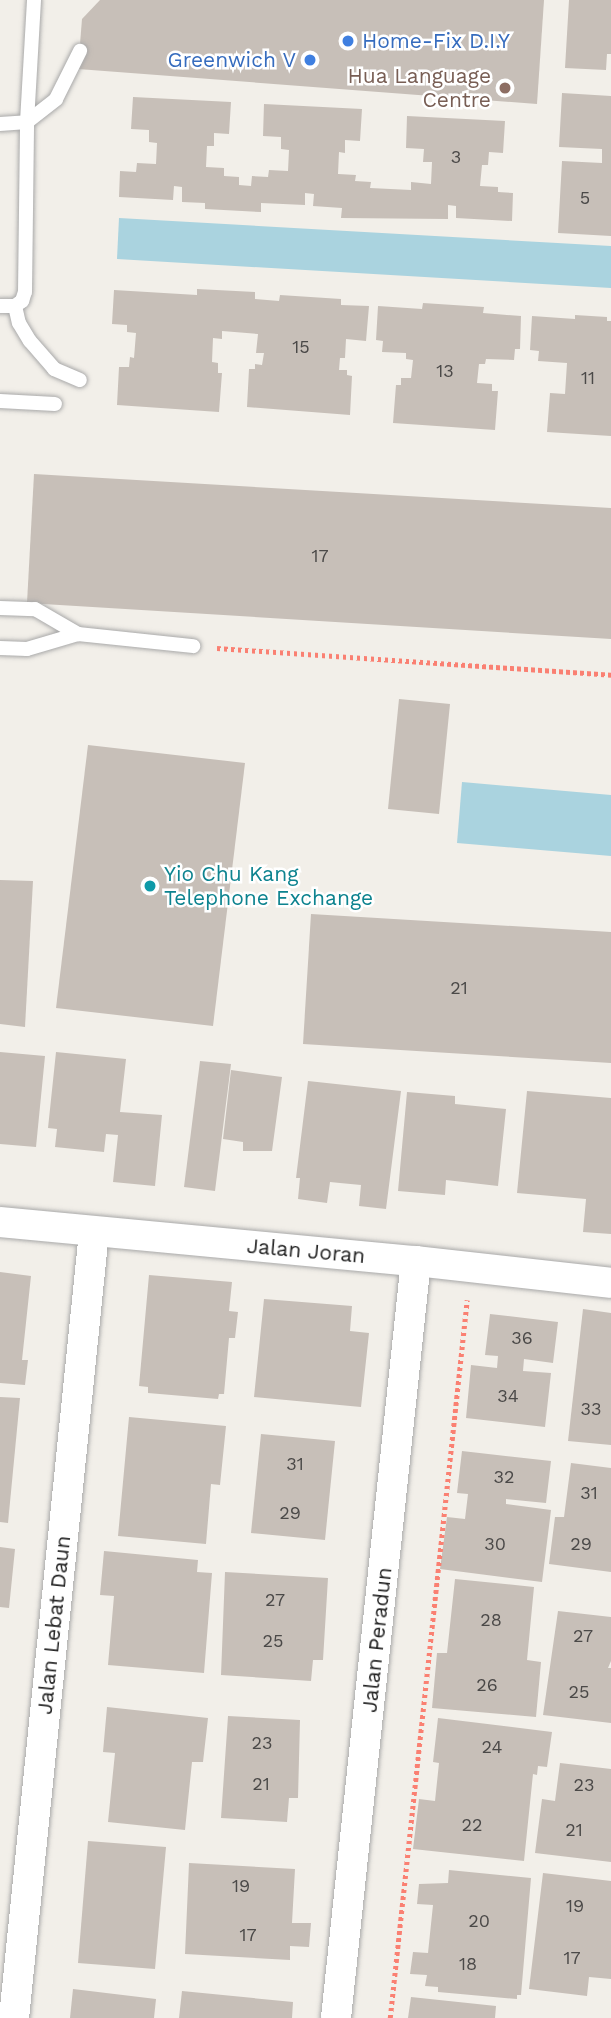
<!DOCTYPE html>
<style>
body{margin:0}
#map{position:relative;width:611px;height:2018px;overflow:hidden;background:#f2efe9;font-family:"Work Sans",sans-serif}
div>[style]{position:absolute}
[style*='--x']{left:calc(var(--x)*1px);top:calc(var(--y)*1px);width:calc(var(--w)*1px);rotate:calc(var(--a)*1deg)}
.water>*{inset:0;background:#aad3df}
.building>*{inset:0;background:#c7bfb8}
.path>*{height:4.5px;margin-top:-2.25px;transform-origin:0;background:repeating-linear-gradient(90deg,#fa8072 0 3.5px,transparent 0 7px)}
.roads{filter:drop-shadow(0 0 2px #a9a9a9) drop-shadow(0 0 2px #a9a9a9)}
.lane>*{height:14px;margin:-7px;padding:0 7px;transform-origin:7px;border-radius:7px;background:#fff}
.street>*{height:30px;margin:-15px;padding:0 15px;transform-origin:15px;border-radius:15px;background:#fff}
.dots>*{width:19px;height:19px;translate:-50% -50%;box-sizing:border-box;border:4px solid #fff;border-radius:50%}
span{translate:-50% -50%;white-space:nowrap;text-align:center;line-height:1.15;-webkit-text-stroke:5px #fff;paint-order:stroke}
.number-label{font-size:18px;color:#4b4948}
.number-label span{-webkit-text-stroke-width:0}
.shop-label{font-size:21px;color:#366cbe}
.left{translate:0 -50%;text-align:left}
.right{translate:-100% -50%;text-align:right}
.education-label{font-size:21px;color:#785e54}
.culture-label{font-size:21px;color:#0d838f}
.street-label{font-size:21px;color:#222}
</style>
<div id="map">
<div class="water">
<i style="clip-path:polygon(119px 218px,611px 246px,611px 288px,117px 259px)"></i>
<i style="clip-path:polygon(462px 782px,611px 795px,611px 856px,457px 843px)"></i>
</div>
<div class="building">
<i style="clip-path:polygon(100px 0,544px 0,537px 104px,78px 69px,82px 19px)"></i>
<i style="clip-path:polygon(569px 0,611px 0,611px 54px,607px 54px,606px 70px,565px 68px)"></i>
<i style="clip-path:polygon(562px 93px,611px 96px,611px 236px,558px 233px,562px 161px,602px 163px,602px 149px,559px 147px)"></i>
<i style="clip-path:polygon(133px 97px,231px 102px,229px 134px,214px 133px,214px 146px,207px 146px,206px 167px,224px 168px,224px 176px,239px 177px,239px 185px,251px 186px,252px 176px,268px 177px,269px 170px,288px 171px,289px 150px,281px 149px,281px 137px,263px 136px,264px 104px,362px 109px,360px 141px,345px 140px,345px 153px,339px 152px,338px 174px,356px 175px,355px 181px,371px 182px,370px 188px,411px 190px,411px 182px,431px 184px,432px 162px,423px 162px,424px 149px,406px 148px,407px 116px,505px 121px,503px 153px,489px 152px,488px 165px,482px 165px,480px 186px,498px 187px,498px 192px,513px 193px,512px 221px,456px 218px,456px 206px,448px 205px,448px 219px,341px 218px,342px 208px,313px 206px,314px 194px,305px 193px,305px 205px,261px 203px,261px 212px,205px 209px,205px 203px,182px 202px,182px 187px,174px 186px,173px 200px,119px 197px,120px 171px,136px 172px,137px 163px,156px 164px,157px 143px,149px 142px,149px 130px,131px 129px)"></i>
<i style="clip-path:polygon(197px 289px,255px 292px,255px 299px,279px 301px,280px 295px,341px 299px,341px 305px,369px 306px,366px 341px,346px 339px,345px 358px,340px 358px,339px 370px,347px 370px,347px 375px,352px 376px,350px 415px,247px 407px,249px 369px,255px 369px,255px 364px,262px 365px,264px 353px,256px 353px,258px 334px,222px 331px,222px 339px,213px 338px,212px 362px,218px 363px,218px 373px,222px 373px,219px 412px,117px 405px,119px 367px,129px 367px,130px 357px,134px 358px,136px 333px,127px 332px,127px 325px,112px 324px,114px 290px,197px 295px)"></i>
<i style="clip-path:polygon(423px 303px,484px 307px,483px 313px,521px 316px,520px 349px,515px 349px,514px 360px,486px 359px,485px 364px,479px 364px,477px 383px,492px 384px,492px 391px,498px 391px,495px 430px,393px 423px,396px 385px,401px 385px,401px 378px,411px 378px,413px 360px,406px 359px,406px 353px,382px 352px,383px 341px,376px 340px,378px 306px,422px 309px)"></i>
<i style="clip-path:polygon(575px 315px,607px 317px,607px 321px,611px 321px,611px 436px,547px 432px,550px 393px,565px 394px,567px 363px,538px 361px,539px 351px,530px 350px,532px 316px,575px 319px)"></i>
<i style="clip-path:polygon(34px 474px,611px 508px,611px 639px,27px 603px)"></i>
<i style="clip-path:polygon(399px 699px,450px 704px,439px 814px,388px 809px)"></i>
<i style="clip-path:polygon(88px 745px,245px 763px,213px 1026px,56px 1008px)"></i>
<i style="clip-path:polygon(0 880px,33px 881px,25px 1027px,0 1024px)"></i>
<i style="clip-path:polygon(311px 914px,611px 932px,611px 1063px,303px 1044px)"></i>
<i style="clip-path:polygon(0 1052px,45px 1056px,36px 1147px,0 1144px)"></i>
<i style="clip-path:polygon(56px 1052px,126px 1059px,120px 1112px,162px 1115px,155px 1186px,113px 1182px,118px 1135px,106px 1134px,104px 1152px,55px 1147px,57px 1129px,48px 1128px)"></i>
<i style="clip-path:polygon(200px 1061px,231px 1064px,215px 1191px,184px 1187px)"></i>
<i style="clip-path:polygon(231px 1070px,282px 1077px,272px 1151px,243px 1151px,243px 1142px,223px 1139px)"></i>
<i style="clip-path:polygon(308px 1081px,401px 1091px,386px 1209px,359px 1206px,361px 1185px,340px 1183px,330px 1182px,327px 1203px,298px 1199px,300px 1178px,296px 1178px)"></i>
<i style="clip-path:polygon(527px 1091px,611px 1098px,611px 1234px,583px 1232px,586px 1199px,517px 1193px)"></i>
<i style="clip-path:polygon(407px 1092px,455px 1096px,455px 1104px,506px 1109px,498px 1186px,446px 1180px,445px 1195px,398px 1191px)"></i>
<i style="clip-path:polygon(0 1272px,31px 1276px,22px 1360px,28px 1360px,25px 1385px,0 1383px)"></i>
<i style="clip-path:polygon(149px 1275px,232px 1282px,229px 1311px,238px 1312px,235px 1338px,229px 1338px,224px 1394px,219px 1394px,218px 1399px,148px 1393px,148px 1387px,139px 1386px)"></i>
<i style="clip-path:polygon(264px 1299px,352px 1306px,350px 1331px,369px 1333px,361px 1407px,254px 1397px)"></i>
<i style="clip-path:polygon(583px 1309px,611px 1313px,611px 1445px,568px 1441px)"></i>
<i style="clip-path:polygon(490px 1314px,558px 1322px,553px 1363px,524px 1359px,523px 1371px,551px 1373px,545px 1427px,466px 1418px,471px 1365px,497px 1368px,498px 1356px,485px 1355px)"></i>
<i style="clip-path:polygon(0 1397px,20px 1398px,8px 1523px,0 1522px)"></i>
<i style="clip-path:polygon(129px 1417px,226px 1426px,220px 1485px,211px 1484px,206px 1544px,118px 1536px)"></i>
<i style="clip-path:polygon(261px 1434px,335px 1441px,325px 1540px,251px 1533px)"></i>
<i style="clip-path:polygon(462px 1451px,551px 1461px,546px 1503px,506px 1499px,506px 1504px,551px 1510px,542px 1582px,440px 1569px,447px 1517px,465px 1519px,468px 1494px,457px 1493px)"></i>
<i style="clip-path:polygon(571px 1463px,611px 1468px,611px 1572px,549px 1564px,555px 1517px,564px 1517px)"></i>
<i style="clip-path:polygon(0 1547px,15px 1549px,9px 1608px,0 1607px)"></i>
<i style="clip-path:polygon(104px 1551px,198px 1560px,197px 1572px,212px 1573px,204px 1673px,108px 1665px,114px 1596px,100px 1595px)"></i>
<i style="clip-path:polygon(225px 1572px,328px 1578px,323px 1660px,313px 1660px,311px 1681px,221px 1675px)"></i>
<i style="clip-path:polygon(455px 1579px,534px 1587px,527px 1660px,541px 1662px,536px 1717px,432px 1708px,437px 1653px,447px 1653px)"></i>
<i style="clip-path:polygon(558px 1611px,611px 1617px,611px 1661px,608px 1668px,611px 1668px,611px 1723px,543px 1715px)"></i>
<i style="clip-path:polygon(107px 1707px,208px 1718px,203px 1762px,192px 1762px,185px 1830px,108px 1822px,115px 1753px,103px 1752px)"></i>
<i style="clip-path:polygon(228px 1716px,300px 1720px,298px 1798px,289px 1798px,287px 1822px,221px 1818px)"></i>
<i style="clip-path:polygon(438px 1718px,552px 1732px,547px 1767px,538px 1766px,537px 1775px,533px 1774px,524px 1861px,413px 1849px,419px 1799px,435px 1801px,439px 1763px,433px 1762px)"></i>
<i style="clip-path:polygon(560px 1763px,611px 1769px,611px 1862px,535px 1853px,542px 1799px,555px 1801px)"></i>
<i style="clip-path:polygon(88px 1841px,166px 1847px,155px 1969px,78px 1963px)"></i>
<i style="clip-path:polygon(189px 1863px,295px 1869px,292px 1923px,311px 1923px,309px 1947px,290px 1946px,290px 1960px,185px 1954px)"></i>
<i style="clip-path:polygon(449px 1870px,531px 1878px,521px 1995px,517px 1995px,517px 1999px,438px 1992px,438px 1987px,425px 1986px,427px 1975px,410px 1974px,413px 1952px,428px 1953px,433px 1905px,417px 1904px,419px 1884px,448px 1883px)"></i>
<i style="clip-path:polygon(543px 1873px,611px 1881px,611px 1979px,589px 1977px,587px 1996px,529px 1989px)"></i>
<i style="clip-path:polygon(73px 1989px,156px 1999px,154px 2018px,70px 2018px)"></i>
<i style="clip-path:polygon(182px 1991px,293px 2002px,292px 2018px,179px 2018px)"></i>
<i style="clip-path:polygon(411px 1997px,496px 2006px,495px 2018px,408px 2018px)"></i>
</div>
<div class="path">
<i style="--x:217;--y:648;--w:395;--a:3.9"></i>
<i style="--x:390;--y:2018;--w:722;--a:-83.88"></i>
</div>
<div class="roads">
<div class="lane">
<i style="--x:0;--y:124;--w:27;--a:-4"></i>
<i style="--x:27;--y:122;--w:37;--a:-38"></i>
<i style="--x:56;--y:99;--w:54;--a:-63.4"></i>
<i style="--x:0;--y:306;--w:15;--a:0"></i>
<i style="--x:15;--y:306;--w:9;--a:-36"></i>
<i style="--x:22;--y:301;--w:9;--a:-72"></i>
<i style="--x:25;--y:292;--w:170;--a:-89.3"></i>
<i style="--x:27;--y:122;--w:122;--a:-86.7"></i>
<i style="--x:15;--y:306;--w:17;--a:77"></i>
<i style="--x:19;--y:323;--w:21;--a:59"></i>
<i style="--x:30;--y:341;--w:37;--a:49"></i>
<i style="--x:54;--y:369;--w:28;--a:23"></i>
<i style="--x:0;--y:401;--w:55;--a:3.1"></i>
<i style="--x:0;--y:608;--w:35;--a:2"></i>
<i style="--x:35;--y:609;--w:50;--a:30.2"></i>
<i style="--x:78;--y:634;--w:116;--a:6"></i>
<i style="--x:0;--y:648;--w:27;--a:2"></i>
<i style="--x:27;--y:649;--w:53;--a:-16.4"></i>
</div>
<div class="street">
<i style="--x:0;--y:1222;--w:418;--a:5.4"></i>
<i style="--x:416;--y:1261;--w:196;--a:6.4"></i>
<i style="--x:14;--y:2018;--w:790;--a:-84.19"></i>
<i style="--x:336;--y:2018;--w:761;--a:-83.97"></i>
</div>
</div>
<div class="dots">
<i style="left:348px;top:41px;background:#3f7fe0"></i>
<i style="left:310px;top:60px;background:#3f7fe0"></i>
<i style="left:505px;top:88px;background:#8d6e63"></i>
<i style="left:150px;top:886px;background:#0f9aa8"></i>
</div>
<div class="number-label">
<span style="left:456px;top:157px">3</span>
<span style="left:585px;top:198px">5</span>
<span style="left:301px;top:347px">15</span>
<span style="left:445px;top:371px">13</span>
<span style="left:588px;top:378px">11</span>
<span style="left:320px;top:556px">17</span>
<span style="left:459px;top:988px">21</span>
<span style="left:522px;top:1338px">36</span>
<span style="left:508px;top:1396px">34</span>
<span style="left:591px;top:1409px">33</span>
<span style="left:295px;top:1464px">31</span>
<span style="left:504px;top:1477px">32</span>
<span style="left:589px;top:1493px">31</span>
<span style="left:290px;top:1513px">29</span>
<span style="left:495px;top:1544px">30</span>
<span style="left:581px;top:1544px">29</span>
<span style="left:275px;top:1600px">27</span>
<span style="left:491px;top:1620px">28</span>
<span style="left:583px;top:1636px">27</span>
<span style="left:273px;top:1641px">25</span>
<span style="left:487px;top:1685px">26</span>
<span style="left:579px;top:1692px">25</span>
<span style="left:262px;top:1743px">23</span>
<span style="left:492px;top:1747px">24</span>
<span style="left:261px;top:1784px">21</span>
<span style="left:584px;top:1785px">23</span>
<span style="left:472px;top:1825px">22</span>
<span style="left:574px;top:1830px">21</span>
<span style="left:241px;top:1886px">19</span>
<span style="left:575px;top:1906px">19</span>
<span style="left:479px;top:1921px">20</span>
<span style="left:248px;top:1935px">17</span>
<span style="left:572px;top:1958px">17</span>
<span style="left:468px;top:1964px">18</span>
</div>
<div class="shop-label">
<span class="left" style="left:362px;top:41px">Home-Fix D.I.Y</span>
<span class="right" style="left:296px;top:60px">Greenwich V</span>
</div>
<div class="education-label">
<span class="right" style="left:491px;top:88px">Hua Language<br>Centre</span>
</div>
<div class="culture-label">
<span class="left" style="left:164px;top:886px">Yio Chu Kang<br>Telephone Exchange</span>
</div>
<div class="street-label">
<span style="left:306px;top:1251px;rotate:5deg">Jalan Joran</span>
<span style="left:54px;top:1625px;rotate:-84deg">Jalan Lebat Daun</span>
<span style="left:377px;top:1640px;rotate:-84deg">Jalan Peradun</span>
</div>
</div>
